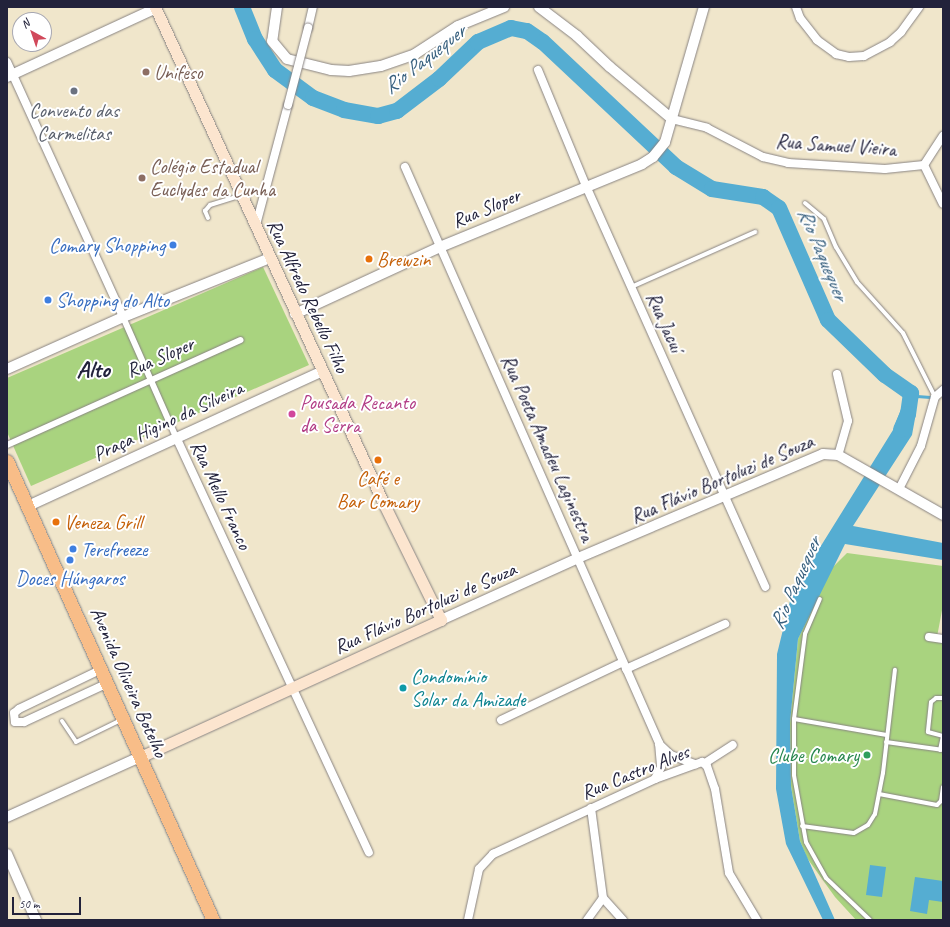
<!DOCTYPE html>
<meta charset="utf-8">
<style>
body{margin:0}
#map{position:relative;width:950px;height:927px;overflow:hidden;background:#f0e6cb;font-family:Caveat,sans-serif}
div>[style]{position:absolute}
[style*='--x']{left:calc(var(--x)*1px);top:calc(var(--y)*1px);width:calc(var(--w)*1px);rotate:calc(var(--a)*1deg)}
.green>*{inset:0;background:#a9d37f}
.water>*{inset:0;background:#55add2}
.stream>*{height:2.5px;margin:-1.25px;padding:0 1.25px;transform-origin:1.25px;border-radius:1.25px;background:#55add2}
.river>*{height:16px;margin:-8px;padding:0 8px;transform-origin:8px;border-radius:8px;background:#55add2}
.roads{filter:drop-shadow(0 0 1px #898483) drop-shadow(0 0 1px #898483)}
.service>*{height:4px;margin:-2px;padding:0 2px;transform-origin:2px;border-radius:2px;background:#fff}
.pedestrian>*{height:6px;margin:-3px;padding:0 3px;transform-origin:3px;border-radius:3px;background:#fff}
.minor>*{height:8px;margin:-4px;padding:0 4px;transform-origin:4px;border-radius:4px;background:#fff}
.tertiary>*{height:10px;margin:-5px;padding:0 5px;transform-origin:5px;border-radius:5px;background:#fff}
.secondary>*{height:11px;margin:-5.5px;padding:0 5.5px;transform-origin:5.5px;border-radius:5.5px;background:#fce5cf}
.primary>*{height:13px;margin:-6.5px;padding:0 6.5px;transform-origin:6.5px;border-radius:6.5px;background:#f8bd88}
.bridges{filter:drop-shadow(0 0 1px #898483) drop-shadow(0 0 1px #898483)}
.minor-bridge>*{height:8px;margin:-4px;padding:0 4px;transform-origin:4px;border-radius:4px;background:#fff}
.dots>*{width:11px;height:11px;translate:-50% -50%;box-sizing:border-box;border:2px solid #fff;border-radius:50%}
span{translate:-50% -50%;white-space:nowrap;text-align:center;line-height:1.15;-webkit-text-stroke:4px #fff;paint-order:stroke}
.education-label{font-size:20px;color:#785e54}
.left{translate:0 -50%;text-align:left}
.worship-label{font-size:20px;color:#5b616d}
.street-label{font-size:20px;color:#22223b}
.shop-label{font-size:20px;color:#366cbe}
.right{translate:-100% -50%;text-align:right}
.food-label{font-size:20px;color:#c56008}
.hotel-label{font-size:20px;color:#b23c85}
.culture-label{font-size:20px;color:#0d838f}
.leisure-label{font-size:20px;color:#27864d}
.water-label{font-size:21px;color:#39617f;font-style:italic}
.district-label{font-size:24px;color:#22223b;font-weight:700}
.frame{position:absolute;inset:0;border:8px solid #22223b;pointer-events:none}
.north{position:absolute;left:12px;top:12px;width:40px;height:40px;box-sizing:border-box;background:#fff;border:1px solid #a7a7b1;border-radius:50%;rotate:320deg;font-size:11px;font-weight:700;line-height:16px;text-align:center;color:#22223b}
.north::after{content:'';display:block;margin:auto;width:14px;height:18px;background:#d1495b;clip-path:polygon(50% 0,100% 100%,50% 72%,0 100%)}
.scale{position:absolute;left:12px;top:897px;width:69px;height:18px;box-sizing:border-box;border:2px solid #22223b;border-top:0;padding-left:5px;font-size:12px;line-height:14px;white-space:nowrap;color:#22223b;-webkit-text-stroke:3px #fff;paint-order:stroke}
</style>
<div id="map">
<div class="green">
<i style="clip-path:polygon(263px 267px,309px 365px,31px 486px,7px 432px,7px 378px)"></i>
<i style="clip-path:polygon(847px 553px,943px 566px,943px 605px,937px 637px,943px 638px,943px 920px,856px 920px,835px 897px,807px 858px,800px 841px,791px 786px,790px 723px,798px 639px,830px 570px)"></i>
</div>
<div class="water">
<i style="clip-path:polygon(901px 409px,916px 413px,912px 435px,853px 526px,943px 543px,943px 560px,845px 544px,798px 639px,790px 723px,791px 786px,800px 841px,835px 920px,823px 920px,786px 844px,776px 789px,777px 654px,790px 601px,819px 549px,893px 430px)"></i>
<i style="clip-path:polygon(870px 865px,886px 867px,882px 897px,866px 895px)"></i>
<i style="clip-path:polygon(915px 877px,943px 881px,943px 902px,929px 900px,927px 914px,910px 911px)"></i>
</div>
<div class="stream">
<i style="--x:911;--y:393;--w:7;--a:27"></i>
<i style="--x:917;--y:396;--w:16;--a:4"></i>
</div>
<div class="river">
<i style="--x:242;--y:7;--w:35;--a:68"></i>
<i style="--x:255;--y:39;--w:37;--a:57"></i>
<i style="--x:275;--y:70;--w:47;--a:36.4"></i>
<i style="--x:313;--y:98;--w:33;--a:21"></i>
<i style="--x:344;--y:110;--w:35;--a:10"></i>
<i style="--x:378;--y:116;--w:20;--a:-15"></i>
<i style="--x:397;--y:111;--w:53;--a:-37.3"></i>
<i style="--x:439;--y:79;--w:54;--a:-43.5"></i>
<i style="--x:478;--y:42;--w:36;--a:-23"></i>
<i style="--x:511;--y:28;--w:16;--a:11"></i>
<i style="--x:527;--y:31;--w:19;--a:35"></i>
<i style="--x:543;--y:42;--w:183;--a:43.2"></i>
<i style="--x:676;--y:167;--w:42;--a:31.4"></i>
<i style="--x:712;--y:189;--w:52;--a:8.9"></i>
<i style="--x:763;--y:197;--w:19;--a:35"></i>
<i style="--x:779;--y:208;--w:122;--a:66.4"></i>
<i style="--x:828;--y:320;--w:79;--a:44"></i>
<i style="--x:885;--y:375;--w:32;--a:35"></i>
<i style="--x:911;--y:393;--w:21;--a:98"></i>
<i style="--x:908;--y:414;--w:17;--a:114"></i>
</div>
<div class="roads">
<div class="service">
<i style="--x:805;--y:203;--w:25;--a:40"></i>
<i style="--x:824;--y:219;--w:30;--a:67"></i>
<i style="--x:836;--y:247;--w:41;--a:59"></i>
<i style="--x:857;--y:282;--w:69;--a:48"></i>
<i style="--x:903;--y:333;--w:72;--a:63.4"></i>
<i style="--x:208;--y:218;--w:8;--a:-113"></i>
<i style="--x:205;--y:211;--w:8;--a:-50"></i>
<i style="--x:210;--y:205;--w:31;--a:-17"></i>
<i style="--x:631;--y:287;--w:136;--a:-23.9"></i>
<i style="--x:943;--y:698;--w:7;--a:180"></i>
<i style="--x:936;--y:698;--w:6;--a:141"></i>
<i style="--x:931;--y:702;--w:30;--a:96"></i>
<i style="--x:928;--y:732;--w:16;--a:15"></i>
<i style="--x:794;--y:719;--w:86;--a:-82.6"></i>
<i style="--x:805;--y:634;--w:38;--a:-67"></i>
<i style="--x:62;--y:721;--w:25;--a:56"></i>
<i style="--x:76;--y:742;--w:50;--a:-26.1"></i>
<i style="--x:886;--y:742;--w:58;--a:8"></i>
<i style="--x:940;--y:750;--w:14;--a:-78"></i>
<i style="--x:879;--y:794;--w:59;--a:10.7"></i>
<i style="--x:937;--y:805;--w:6;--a:-45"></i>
<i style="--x:941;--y:801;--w:14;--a:-82"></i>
<i style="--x:802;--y:826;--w:52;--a:7.7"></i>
<i style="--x:854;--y:833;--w:16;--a:-30"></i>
<i style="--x:868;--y:825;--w:13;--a:-58"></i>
<i style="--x:875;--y:814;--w:42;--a:-79"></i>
<i style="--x:883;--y:773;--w:104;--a:-83.4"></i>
<i style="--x:870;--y:920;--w:61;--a:-136.3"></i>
<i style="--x:826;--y:878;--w:41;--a:-119.1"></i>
<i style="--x:806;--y:842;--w:68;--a:-100.2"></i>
<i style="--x:794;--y:775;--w:56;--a:-90"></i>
<i style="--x:794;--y:719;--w:94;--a:9.8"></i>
</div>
<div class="pedestrian">
<i style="--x:123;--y:317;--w:131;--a:66.2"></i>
<i style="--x:7;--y:445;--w:256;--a:-24.2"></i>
</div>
<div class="minor">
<i style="--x:796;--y:7;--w:12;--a:70"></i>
<i style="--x:800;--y:18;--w:28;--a:52"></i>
<i style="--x:817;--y:40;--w:24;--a:36"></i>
<i style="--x:836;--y:54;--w:13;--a:13"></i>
<i style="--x:849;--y:57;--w:15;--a:-4"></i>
<i style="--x:864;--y:56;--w:30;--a:-28"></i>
<i style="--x:890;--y:42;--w:15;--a:-42"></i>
<i style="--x:901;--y:32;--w:31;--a:-54"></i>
<i style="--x:308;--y:28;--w:22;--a:-77"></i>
<i style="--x:7;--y:62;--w:280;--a:65.5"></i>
<i style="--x:538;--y:70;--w:126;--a:67.5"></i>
<i style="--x:586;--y:186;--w:439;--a:65.9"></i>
<i style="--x:672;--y:119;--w:36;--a:14"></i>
<i style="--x:707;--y:128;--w:63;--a:27.4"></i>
<i style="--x:763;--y:157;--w:26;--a:13"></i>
<i style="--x:788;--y:163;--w:97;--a:3.5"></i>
<i style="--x:885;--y:169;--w:39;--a:-6"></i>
<i style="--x:924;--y:165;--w:35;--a:-57"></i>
<i style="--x:924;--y:165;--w:43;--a:64"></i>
<i style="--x:405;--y:167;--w:630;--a:66.2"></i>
<i style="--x:659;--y:743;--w:24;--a:85"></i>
<i style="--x:661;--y:767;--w:13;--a:117"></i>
<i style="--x:256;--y:225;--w:124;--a:-75.1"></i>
<i style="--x:837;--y:374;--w:48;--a:76.8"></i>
<i style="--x:848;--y:421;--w:35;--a:106"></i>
<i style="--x:176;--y:437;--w:458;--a:65.1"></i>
<i style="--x:899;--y:489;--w:48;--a:-62.9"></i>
<i style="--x:921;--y:446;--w:51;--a:-74.1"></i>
<i style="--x:935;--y:397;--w:11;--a:-41"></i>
<i style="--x:929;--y:637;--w:14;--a:8"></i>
<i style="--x:102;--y:669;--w:92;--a:154.3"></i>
<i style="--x:19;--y:709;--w:6;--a:141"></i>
<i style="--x:14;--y:713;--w:9;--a:84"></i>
<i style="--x:15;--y:722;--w:9;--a:0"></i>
<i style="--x:24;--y:722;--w:93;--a:-24.9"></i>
<i style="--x:626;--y:669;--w:109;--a:-24.4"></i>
<i style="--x:501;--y:720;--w:135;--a:-25.4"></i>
<i style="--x:659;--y:744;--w:16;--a:43"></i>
<i style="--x:671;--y:755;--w:26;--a:21"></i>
<i style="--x:705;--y:763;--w:33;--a:-33"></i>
<i style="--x:591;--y:808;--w:91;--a:82.4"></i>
<i style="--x:603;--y:898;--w:30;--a:48"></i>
<i style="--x:468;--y:920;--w:52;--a:-77.8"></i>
<i style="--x:479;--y:869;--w:21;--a:-47"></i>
<i style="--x:493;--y:854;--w:179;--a:-24.8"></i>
<i style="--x:655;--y:779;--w:50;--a:-19.9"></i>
<i style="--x:702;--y:762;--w:6;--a:39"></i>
<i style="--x:707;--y:766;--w:24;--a:71"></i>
<i style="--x:715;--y:789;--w:85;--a:80.5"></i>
<i style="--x:729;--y:873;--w:55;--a:59.2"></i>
<i style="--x:587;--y:920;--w:27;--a:-54"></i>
</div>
<div class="tertiary">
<i style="--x:277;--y:7;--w:34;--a:98"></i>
<i style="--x:272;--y:41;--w:23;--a:50"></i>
<i style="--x:287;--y:59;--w:45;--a:14"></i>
<i style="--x:331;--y:70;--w:18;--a:3"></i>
<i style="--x:349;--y:71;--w:32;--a:-9"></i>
<i style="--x:381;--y:66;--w:36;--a:-19"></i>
<i style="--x:415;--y:54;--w:51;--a:-33.1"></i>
<i style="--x:458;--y:26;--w:50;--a:-22.4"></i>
<i style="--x:539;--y:7;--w:48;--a:37.3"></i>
<i style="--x:577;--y:36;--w:45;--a:43.2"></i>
<i style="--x:610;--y:67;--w:81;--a:40"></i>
<i style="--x:7;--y:77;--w:164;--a:-24.8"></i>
<i style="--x:295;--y:314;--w:160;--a:-24.8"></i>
<i style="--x:440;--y:247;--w:218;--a:-22.3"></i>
<i style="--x:642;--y:164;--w:13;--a:-32"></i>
<i style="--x:653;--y:157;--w:19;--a:-51"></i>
<i style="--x:665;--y:142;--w:141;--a:-73.9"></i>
<i style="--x:7;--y:369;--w:127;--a:-24.1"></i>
<i style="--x:123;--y:317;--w:158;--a:-21.9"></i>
<i style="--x:28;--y:506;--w:324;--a:-24.6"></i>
<i style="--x:441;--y:620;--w:150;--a:-24.3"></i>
<i style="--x:578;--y:558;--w:266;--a:-23"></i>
<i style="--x:823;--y:454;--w:15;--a:4"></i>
<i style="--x:838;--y:455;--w:121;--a:29.7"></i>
<i style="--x:7;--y:817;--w:146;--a:-24.3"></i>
<i style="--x:7;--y:854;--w:72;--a:66.3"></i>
</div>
<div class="secondary">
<i style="--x:140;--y:757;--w:331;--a:-24.5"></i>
<i style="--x:441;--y:620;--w:131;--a:-116.2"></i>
<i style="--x:383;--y:502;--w:545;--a:-114.73"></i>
</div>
<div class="primary">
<i style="--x:7;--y:461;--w:503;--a:65.83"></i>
</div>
</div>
<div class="bridges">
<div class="minor-bridge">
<i style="--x:288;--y:105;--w:80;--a:-75.4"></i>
</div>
</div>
<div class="dots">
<i style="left:146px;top:72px;background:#8d6e63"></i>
<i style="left:74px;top:91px;background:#6b7280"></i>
<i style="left:142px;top:178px;background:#8d6e63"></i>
<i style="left:173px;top:245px;background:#3f7fe0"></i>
<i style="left:369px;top:259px;background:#e8710a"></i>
<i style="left:48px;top:300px;background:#3f7fe0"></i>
<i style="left:292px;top:414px;background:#d1479c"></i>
<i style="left:378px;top:460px;background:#e8710a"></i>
<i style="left:56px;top:522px;background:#e8710a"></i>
<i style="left:73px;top:549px;background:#3f7fe0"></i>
<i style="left:70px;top:560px;background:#3f7fe0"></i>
<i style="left:403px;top:688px;background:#0f9aa8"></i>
<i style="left:867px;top:755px;background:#2e9e5b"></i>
</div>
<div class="education-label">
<span class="left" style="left:154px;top:72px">Unifeso</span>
<span class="left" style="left:150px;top:178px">Colégio Estadual<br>Euclydes da Cunha</span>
</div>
<div class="worship-label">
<span style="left:74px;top:122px">Convento das<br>Carmelitas</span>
</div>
<div class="street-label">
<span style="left:836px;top:145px;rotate:4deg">Rua Samuel Vieira</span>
<span style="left:486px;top:208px;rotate:-23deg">Rua Sloper</span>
<span style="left:308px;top:296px;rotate:65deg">Rua Alfredo Rebello Filho</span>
<span style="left:665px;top:322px;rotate:66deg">Rua Jacuí</span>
<span style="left:160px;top:357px;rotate:-24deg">Rua Sloper</span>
<span style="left:168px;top:421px;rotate:-25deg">Praça Higino da Silveira</span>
<span style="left:548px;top:448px;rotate:66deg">Rua Poeta Amadeu Laginestra</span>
<span style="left:722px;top:479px;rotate:-23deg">Rua Flávio Bortoluzi de Souza</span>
<span style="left:221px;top:495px;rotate:65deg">Rua Mello Franco</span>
<span style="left:425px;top:608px;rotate:-24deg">Rua Flávio Bortoluzi de Souza</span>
<span style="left:129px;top:682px;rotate:66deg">Avenida Oliveira Botelho</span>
<span style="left:635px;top:772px;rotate:-22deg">Rua Castro Alves</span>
</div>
<div class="shop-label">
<span class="right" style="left:165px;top:245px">Comary Shopping</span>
<span class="left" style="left:56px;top:300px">Shopping do Alto</span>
<span class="left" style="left:81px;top:549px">Terefreeze</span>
<span style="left:70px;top:578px">Doces Húngaros</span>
</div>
<div class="food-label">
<span class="left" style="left:377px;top:259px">Brewzin</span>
<span style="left:378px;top:490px">Café e<br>Bar Comary</span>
<span class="left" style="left:64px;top:522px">Veneza Grill</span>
</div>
<div class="hotel-label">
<span class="left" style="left:300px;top:414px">Pousada Recanto<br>da Serra</span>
</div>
<div class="culture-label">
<span class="left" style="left:411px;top:688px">Condomínio<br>Solar da Amizade</span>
</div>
<div class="leisure-label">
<span class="right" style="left:859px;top:755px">Clube Comary</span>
</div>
<div class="water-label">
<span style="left:424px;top:59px;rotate:-38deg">Rio Paquequer</span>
<span style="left:823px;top:254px;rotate:67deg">Rio Paquequer</span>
<span style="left:795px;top:583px;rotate:-66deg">Rio Paquequer</span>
</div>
<div class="district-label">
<span style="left:93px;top:370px">Alto</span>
</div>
<div class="frame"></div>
<div class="north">N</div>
<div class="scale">50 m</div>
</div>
